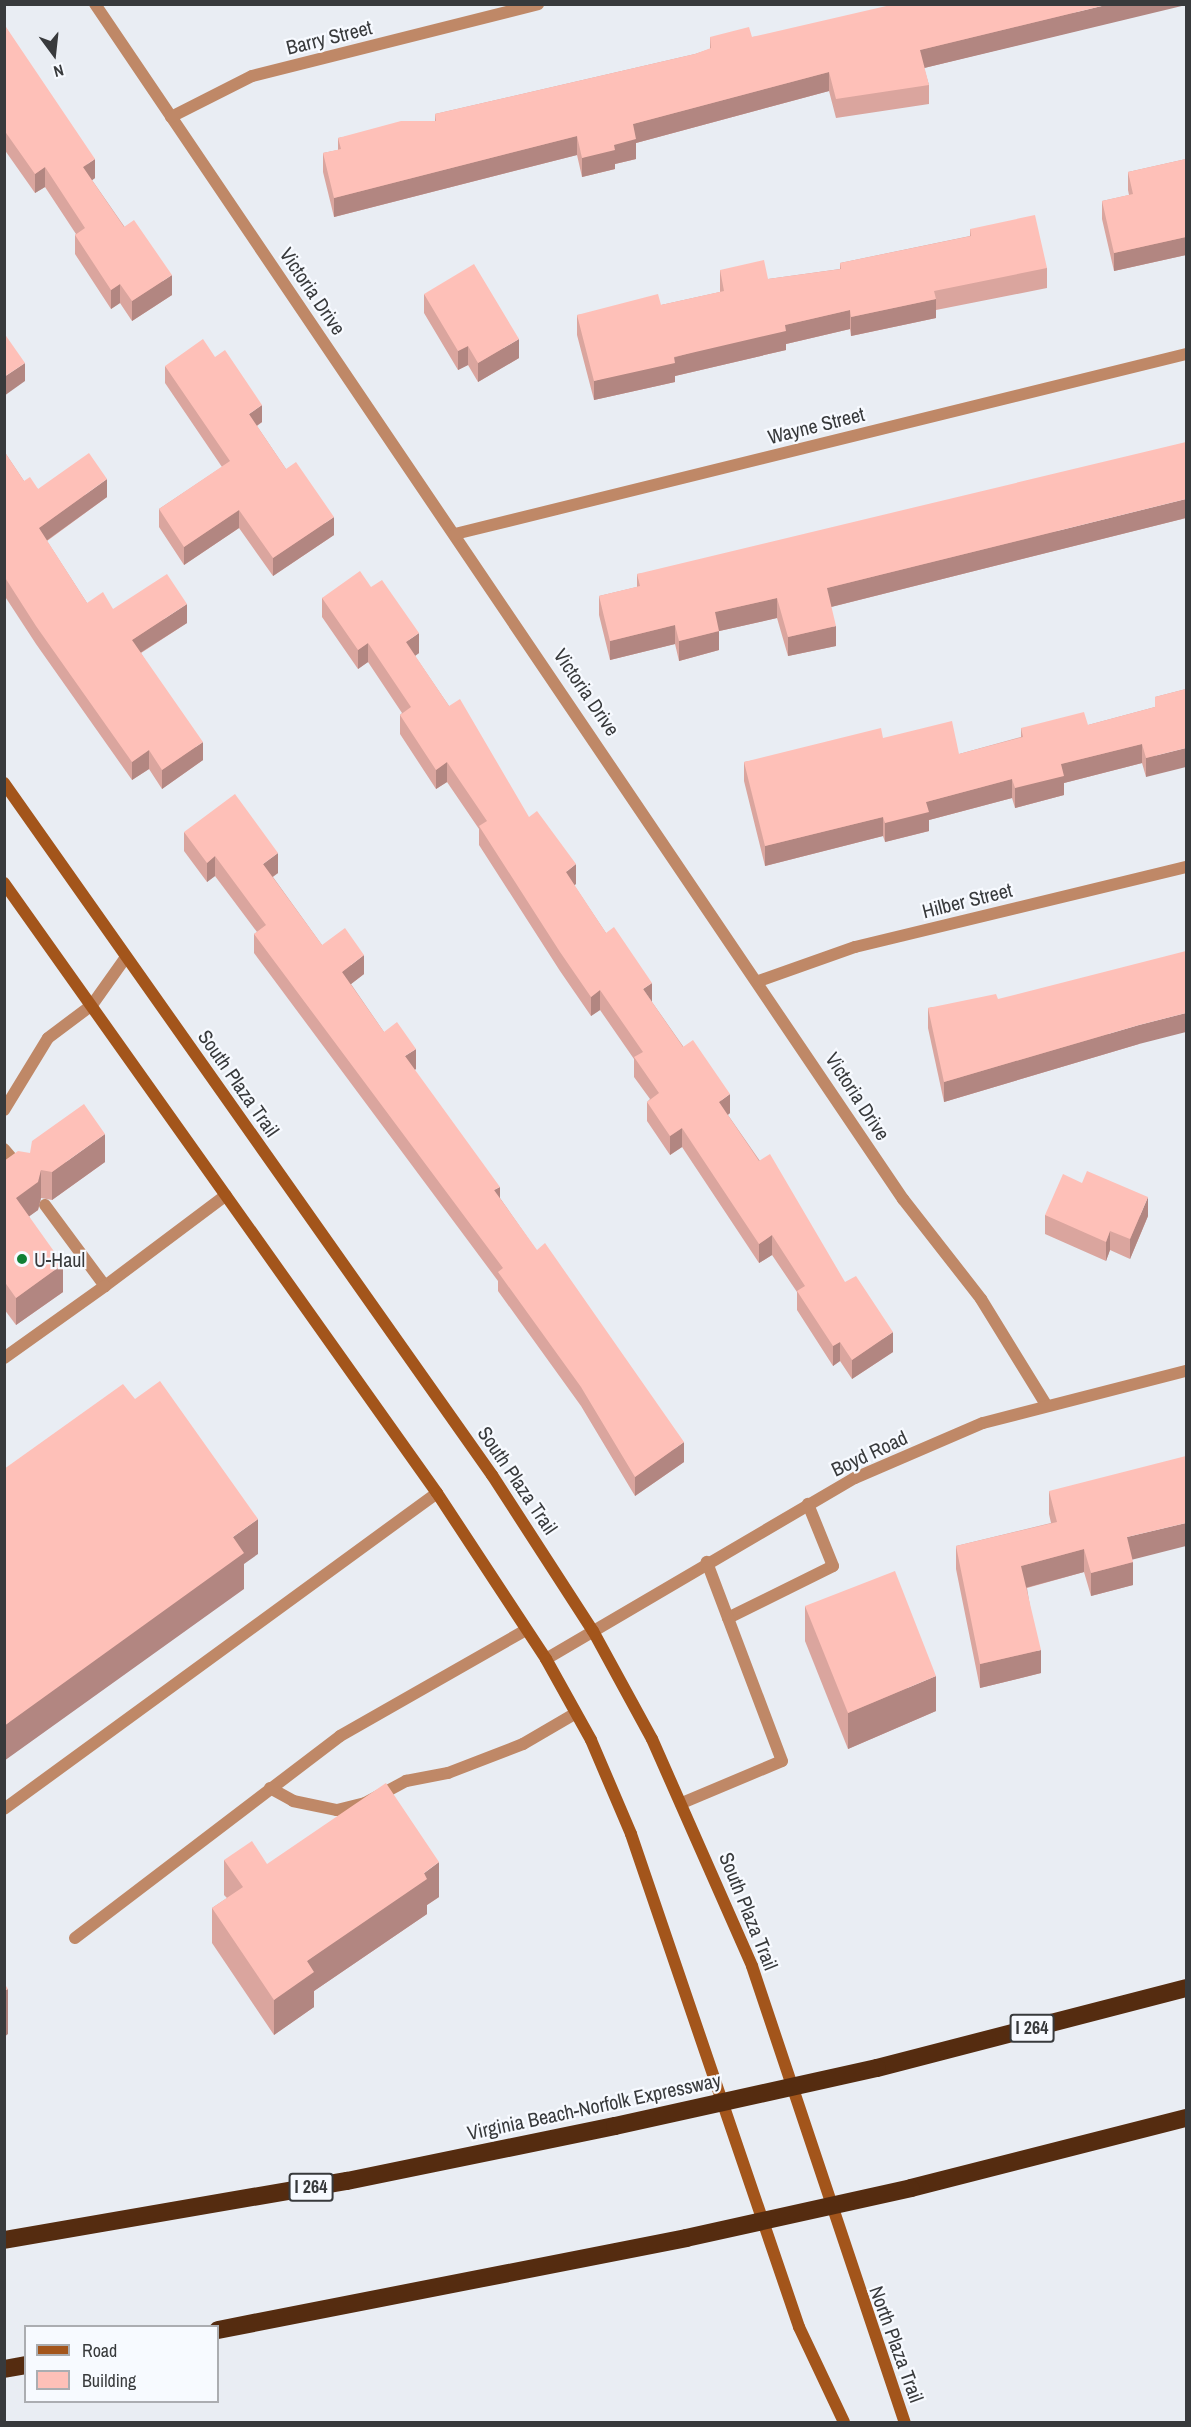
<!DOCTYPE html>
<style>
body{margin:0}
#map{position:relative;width:1191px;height:2427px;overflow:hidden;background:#e9edf3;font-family:"Archivo Narrow",sans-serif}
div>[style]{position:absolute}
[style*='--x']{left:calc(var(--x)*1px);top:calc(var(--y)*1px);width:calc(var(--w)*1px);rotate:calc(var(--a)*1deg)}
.service>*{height:12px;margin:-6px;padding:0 6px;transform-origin:6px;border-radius:6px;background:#bf8867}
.minor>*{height:12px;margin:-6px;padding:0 6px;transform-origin:6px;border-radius:6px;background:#bf8867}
.secondary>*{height:12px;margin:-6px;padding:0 6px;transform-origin:6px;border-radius:6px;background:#a3551b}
.motorway>*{height:18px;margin:-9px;padding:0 9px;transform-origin:9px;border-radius:9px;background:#552c10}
.motorway-bridge>*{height:18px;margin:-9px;padding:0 9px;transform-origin:9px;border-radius:9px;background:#552c10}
.wall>*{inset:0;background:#daa59e}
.shaded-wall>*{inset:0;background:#b28681}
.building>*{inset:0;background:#fec0b8}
.dots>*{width:16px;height:16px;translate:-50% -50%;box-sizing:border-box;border:3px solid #f7faff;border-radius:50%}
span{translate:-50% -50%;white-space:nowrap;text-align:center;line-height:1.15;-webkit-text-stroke:4.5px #f7faff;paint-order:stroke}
.shield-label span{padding:2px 4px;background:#f7faff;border:2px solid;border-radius:4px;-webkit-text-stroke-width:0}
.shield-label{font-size:18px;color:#383a3c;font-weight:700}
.street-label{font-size:20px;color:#383a3c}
.poi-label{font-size:20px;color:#383a3c}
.left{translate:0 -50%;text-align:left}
.frame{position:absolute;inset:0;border:6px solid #383a3c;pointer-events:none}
.legend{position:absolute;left:24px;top:2325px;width:195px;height:78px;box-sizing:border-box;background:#f7faff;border:2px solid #abadb1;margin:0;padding:8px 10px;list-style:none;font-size:18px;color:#383a3c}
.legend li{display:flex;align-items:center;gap:12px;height:30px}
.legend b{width:30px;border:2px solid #abadb1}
.north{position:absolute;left:24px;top:24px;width:60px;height:60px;-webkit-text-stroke:4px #f7faff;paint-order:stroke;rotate:165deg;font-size:16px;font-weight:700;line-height:24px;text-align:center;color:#383a3c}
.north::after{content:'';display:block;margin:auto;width:21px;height:27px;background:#383a3c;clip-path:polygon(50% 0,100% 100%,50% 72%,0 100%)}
</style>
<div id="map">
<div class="service">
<i style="--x:4;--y:1110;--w:84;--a:-58.6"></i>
<i style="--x:48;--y:1038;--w:55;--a:-36.9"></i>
<i style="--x:92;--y:1005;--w:59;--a:-54.7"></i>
<i style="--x:4;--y:1149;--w:26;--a:50"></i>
<i style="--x:45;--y:1205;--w:101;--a:53.5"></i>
<i style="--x:105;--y:1286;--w:151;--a:-36.9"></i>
<i style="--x:4;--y:1358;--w:124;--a:-35.5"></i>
<i style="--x:728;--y:1618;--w:117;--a:-26.3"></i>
<i style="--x:833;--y:1566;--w:67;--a:-112"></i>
<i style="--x:270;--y:1788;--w:26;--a:29"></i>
<i style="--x:293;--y:1801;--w:45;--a:11.6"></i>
<i style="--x:337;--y:1810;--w:29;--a:-14"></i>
<i style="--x:365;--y:1803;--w:47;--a:-28.2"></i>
<i style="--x:406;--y:1781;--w:43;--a:-10.8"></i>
<i style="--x:448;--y:1773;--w:80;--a:-21.1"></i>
<i style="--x:523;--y:1744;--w:61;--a:-30.3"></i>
<i style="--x:682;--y:1803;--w:108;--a:-22.8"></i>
<i style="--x:782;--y:1761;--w:213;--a:-110.7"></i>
<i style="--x:75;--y:1938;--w:333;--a:-37.3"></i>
<i style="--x:340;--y:1736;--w:214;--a:-29.7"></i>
</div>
<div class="minor">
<i style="--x:95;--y:4;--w:1443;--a:55.94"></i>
<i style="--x:903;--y:1199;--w:127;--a:52"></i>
<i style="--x:981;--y:1299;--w:122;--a:58.4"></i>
<i style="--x:171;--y:117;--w:91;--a:-26.8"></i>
<i style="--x:252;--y:76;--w:295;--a:-14.1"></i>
<i style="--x:455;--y:534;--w:753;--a:-13.83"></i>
<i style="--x:759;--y:981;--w:102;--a:-19.5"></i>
<i style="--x:855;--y:947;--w:341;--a:-13.6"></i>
<i style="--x:546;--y:1659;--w:358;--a:-30.4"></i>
<i style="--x:855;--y:1478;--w:139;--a:-23.3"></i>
<i style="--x:983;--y:1423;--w:210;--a:-14.4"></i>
<i style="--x:4;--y:1809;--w:536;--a:-36.12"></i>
</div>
<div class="secondary">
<i style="--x:4;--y:783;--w:847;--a:54.81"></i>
<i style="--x:492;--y:1475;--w:186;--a:57.1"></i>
<i style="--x:593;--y:1631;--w:123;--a:61.4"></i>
<i style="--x:652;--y:1739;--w:248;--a:66.2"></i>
<i style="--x:752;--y:1966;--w:481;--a:71.5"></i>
<i style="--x:4;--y:883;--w:748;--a:54.63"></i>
<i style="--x:437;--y:1493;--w:199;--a:56.7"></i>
<i style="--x:546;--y:1659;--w:93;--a:60.9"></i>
<i style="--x:591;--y:1740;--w:102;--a:66.9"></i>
<i style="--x:631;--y:1834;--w:521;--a:71.18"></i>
<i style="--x:799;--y:2327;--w:105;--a:64.7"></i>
</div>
<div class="motorway">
<i style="--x:877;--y:2068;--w:319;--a:-14.5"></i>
<i style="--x:911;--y:2188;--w:284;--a:-14.3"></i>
<i style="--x:4;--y:2240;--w:348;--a:-9.8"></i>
<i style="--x:347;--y:2181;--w:274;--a:-11.6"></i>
<i style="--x:218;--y:2330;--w:477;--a:-11.1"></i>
<i style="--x:4;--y:2369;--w:22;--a:-10"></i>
</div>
<div class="motorway-bridge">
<i style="--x:615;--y:2126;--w:268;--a:-12.5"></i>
<i style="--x:686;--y:2238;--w:230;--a:-12.5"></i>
</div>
<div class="wall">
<i style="clip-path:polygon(1186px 4px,924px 68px,929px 85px,929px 104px,836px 118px,829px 91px,636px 143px,636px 159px,615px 164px,615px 169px,582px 177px,577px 155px,334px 217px,323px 172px,323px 153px,338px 150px,338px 138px,435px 121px,435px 114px,695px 54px,710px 49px,710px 37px,752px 37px)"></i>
<i style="clip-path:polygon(4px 24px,95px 178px,92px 180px,172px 295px,132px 321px,120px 303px,111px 309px,75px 254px,75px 235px,76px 234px,45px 187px,35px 193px,4px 149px)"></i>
<i style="clip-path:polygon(1186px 159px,1186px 255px,1114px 271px,1102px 219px,1102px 201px,1129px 195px,1128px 190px,1128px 172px)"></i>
<i style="clip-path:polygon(970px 229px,1047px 268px,1047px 288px,936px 310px,936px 318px,851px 336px,850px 329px,786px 344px,786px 350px,675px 376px,675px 382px,594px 400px,577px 335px,577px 315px,661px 305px,720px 292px,720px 270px,768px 279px,840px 269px,840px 263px,970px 236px)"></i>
<i style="clip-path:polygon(424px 294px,519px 358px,478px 382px,468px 365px,458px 370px,424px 313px)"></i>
<i style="clip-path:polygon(165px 366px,262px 422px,257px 426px,286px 469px,334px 535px,273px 576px,239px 528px,184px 565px,159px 527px,159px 509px,222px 467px,165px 383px)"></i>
<i style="clip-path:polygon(4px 451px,24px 481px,38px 489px,107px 497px,47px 541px,87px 603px,113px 609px,187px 623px,141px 653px,203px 760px,162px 789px,149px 769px,132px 780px,36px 644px,4px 595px)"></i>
<i style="clip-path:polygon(1186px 518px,831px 607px,836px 646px,788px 656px,777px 618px,719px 631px,719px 650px,679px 661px,675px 644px,610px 660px,599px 615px,599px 596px,637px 587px,637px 574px)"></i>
<i style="clip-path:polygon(371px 587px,419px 653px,415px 656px,449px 706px,576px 884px,574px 885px,652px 1002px,730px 1113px,728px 1115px,893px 1352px,852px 1379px,840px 1361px,833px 1366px,797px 1310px,797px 1292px,772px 1255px,759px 1263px,682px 1147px,670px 1155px,647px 1121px,647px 1102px,650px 1099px,634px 1077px,634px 1059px,600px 1010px,591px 1016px,560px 971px,479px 845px,479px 829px,447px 782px,436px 789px,400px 734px,400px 715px,402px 713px,368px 662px,358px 669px,322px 617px,322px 598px)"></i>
<i style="clip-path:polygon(1186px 689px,1146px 777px,1142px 763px,1064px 783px,1064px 795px,1015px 808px,1012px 798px,929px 820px,929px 831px,885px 842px,883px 836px,765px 866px,744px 781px,744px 762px,883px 738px,959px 754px,1021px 737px,1021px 728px,1088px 725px,1155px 707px,1155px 697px)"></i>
<i style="clip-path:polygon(184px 832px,278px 873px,273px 877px,322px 945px,364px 974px,351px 984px,384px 1032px,416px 1069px,414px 1070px,500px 1198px,684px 1462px,635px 1496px,581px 1406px,498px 1291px,498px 1281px,254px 953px,254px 934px,257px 932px,215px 876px,207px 882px,184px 851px)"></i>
<i style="clip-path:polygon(998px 999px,1139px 1044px,944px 1102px,928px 1028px,928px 1008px)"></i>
<i style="clip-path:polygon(4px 1161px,105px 1162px,52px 1200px,41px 1198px,38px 1210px,29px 1216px,63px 1292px,16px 1325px,4px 1309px)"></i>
<i style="clip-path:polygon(1045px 1215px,1148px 1216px,1130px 1259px,1110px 1250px,1106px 1261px,1045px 1234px)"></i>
<i style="clip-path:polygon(1049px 1491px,1132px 1559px,1133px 1585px,1091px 1596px,1084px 1572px,1027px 1588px,1041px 1673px,980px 1688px,956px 1569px,956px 1546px,1051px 1523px,1049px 1514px)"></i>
<i style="clip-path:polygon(805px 1606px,936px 1711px,848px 1749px,805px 1641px)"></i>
<i style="clip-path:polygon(224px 1860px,267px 1864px,439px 1897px,427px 1905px,427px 1914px,314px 1991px,314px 2007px,274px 2035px,212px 1943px,212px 1908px,227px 1898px,224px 1895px)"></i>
</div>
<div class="shaded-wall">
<i style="clip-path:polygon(1110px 4px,1186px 5px,920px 69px,920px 50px)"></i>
<i style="clip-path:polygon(829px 72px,829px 91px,636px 143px,636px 159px,615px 164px,615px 169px,582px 177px,582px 158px,614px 145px,633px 124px)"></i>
<i style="clip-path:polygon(577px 136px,577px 155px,334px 217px,334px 198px)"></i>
<i style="clip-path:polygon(95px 159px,95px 178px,83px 187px,83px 167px)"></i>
<i style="clip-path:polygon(45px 167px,45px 187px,35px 193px,35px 174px)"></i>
<i style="clip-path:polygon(1186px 237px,1186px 255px,1114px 271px,1114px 253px)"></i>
<i style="clip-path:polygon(172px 275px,172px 295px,132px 321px,132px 301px)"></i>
<i style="clip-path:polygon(120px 284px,120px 303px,111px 309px,111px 290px)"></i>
<i style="clip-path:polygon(936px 299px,936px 318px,851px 336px,851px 317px)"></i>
<i style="clip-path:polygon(850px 310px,850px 329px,786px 344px,786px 350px,675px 376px,675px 382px,594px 400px,594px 381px,785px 325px)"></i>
<i style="clip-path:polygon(519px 339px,519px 358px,478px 382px,478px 363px)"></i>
<i style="clip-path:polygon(468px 346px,468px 365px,458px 370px,458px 351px)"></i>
<i style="clip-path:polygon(25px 363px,25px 381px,4px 396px,4px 377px)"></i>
<i style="clip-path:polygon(262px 405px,262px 422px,249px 431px,249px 414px)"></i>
<i style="clip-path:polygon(107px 479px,107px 497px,39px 546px,39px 528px)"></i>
<i style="clip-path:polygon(1186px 499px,1186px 518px,827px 608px,827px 588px)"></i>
<i style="clip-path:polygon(239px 510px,239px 528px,184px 565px,184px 547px)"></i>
<i style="clip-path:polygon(334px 517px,334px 535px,273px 576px,273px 558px)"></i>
<i style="clip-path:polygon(777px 598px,777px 618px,715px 632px,715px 612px)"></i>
<i style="clip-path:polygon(187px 604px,187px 623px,132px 658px,132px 640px)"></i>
<i style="clip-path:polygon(675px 625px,675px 644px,610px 660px,610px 641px)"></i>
<i style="clip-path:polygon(836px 626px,836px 646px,788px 656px,788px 637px)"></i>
<i style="clip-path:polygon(719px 631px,719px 650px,679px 661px,679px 641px)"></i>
<i style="clip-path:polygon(419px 633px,419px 653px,406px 662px,406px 642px)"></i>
<i style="clip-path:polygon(368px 643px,368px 662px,358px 669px,358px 650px)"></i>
<i style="clip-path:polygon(203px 742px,203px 760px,162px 789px,162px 770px)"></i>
<i style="clip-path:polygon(1142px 744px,1142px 763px,1064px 783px,1064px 795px,1015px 808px,1015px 788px,1061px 764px)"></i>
<i style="clip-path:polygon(1186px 748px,1186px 767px,1146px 777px,1146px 758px)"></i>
<i style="clip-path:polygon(149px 750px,149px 769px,132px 780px,132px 762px)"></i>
<i style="clip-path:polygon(447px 762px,447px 782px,436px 789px,436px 770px)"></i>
<i style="clip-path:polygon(1012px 779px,1012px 798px,929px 820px,929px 831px,885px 842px,885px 823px,926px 802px)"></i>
<i style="clip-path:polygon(883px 817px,883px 836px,765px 866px,765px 846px)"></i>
<i style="clip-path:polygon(278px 853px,278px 873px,263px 883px,263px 864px)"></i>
<i style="clip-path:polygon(215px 856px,215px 876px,207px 882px,207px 863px)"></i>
<i style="clip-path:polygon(576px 864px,576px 884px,566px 891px,566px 872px)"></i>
<i style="clip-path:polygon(364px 955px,364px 974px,342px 991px,342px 972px)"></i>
<i style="clip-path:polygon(652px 983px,652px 1002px,643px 989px)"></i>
<i style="clip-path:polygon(600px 990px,600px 1010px,591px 1016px,591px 997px)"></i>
<i style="clip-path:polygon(1186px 1013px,1186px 1032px,1139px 1044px,944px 1102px,944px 1082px,1139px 1025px)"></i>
<i style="clip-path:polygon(416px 1049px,416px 1069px,405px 1076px,405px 1056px)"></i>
<i style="clip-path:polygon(730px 1094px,730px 1113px,719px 1121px,719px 1102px)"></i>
<i style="clip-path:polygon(682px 1128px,682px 1147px,670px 1155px,670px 1136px)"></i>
<i style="clip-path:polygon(105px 1134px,105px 1162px,52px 1200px,52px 1172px)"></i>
<i style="clip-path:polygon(41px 1170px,41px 1198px,38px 1210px,16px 1226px,16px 1198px)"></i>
<i style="clip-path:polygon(500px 1187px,500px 1206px,494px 1190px)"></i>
<i style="clip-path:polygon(1148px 1197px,1148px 1216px,1130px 1259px,1130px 1239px)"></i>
<i style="clip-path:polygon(1110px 1231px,1110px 1250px,1106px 1261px,1106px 1242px)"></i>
<i style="clip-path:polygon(772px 1235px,772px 1255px,759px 1263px,759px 1244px)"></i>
<i style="clip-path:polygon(63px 1264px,63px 1292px,16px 1325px,16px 1298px)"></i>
<i style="clip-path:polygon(893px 1332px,893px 1352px,852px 1379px,852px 1360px)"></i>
<i style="clip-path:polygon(840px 1342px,840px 1361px,833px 1366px,833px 1346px)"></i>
<i style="clip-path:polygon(684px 1442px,684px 1462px,635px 1496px,635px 1477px)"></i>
<i style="clip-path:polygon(258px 1519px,258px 1554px,244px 1564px,244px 1589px,4px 1761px,4px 1726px,233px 1537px)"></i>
<i style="clip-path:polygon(1186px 1523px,1186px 1546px,1127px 1561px,1127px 1537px)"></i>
<i style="clip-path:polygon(1084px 1549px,1084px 1572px,1021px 1589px,1021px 1566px)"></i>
<i style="clip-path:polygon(1133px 1562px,1133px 1585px,1091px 1596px,1091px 1573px)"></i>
<i style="clip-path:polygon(1041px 1650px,1041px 1673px,980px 1688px,980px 1664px)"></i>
<i style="clip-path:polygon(936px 1676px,936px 1711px,848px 1749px,848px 1713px)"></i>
<i style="clip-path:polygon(439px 1862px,439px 1897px,427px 1905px,427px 1914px,314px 1991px,314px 2007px,274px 2035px,274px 2000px,307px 1961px)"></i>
<i style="clip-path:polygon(8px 1989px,8px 2034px,4px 2037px,4px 1991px)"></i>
</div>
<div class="building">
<i style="clip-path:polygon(895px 4px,1110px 4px,920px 50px,929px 85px,836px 99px,829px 72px,633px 124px,636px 139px,614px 145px,615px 150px,582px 158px,577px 136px,334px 198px,323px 153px,341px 149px,338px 138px,401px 121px,436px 121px,435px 114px,695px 54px,711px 48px,710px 37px,749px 27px,752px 37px)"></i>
<i style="clip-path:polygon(4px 24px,95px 159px,83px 167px,124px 227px,134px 220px,172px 275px,132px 301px,120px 284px,111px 290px,75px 235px,85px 228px,45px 167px,35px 174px,4px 130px)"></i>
<i style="clip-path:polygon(1186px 159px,1186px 237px,1114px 253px,1102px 201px,1133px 194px,1128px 172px)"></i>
<i style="clip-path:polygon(1035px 215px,1047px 268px,934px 291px,936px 299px,851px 317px,850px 310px,785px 325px,786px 331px,674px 357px,675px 363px,594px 381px,577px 315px,658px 294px,661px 305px,724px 291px,720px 270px,764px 260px,768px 279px,841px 269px,840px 263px,971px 236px,970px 229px)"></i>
<i style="clip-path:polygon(474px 264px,519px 339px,478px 363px,468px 346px,458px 351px,424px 294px)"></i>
<i style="clip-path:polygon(4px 333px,25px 363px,4px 377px)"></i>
<i style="clip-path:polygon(203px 339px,215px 357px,225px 350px,262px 405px,249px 414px,286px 469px,296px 462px,334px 517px,273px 558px,239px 510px,184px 547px,159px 509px,230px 461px,165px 366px)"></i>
<i style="clip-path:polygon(1186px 442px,1186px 499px,827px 588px,836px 626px,788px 637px,777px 598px,715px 612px,719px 631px,679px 641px,675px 625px,610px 641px,599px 596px,640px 586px,637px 574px)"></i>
<i style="clip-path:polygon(4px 451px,24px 481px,30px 477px,38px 489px,89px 453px,107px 479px,39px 528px,87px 603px,103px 592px,113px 609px,167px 574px,187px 604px,132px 640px,203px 742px,162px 770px,149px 750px,132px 762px,36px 626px,4px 576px)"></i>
<i style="clip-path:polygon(360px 571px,371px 587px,382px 580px,419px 633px,406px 642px,449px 706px,460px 699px,529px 817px,537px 811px,576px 864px,566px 872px,606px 933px,614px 927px,652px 983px,643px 989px,683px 1047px,693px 1040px,730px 1094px,719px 1102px,759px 1161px,770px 1154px,845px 1282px,856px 1276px,893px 1332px,852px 1360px,840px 1342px,833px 1346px,797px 1291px,805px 1286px,772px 1235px,759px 1244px,682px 1128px,670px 1136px,647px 1102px,659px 1093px,634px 1057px,643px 1052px,600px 990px,591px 997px,560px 952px,479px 826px,487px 821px,447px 762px,436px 770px,400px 715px,411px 707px,368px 643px,358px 650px,322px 598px)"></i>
<i style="clip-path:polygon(1186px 689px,1186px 748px,1146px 758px,1142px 744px,1061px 764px,1064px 776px,1015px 788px,1012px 779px,926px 802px,929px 812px,885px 823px,883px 817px,765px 846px,744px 762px,881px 728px,883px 738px,952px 721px,959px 754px,1023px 737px,1021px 728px,1084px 712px,1088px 725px,1155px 707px,1155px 697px)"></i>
<i style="clip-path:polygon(235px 794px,278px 853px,263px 864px,322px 945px,345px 928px,364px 955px,342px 972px,384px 1032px,397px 1022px,416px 1049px,405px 1056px,500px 1187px,494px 1190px,537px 1250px,545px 1243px,684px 1442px,635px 1477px,581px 1387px,498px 1272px,503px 1268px,254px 934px,266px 925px,215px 856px,207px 863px,184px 832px)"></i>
<i style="clip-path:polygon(1186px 951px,1186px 1013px,1139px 1025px,944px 1082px,928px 1008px,996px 994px,998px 999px)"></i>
<i style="clip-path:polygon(84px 1104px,105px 1134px,52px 1172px,41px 1170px,38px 1182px,16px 1198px,63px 1264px,16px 1298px,4px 1281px,4px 1161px,18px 1151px,30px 1153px,32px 1141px)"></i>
<i style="clip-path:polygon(1087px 1171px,1148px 1197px,1130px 1239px,1110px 1231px,1106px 1242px,1045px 1215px,1063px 1174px,1082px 1183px)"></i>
<i style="clip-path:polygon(160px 1381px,258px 1519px,233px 1537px,244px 1553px,4px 1726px,4px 1469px,123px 1384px,135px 1399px)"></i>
<i style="clip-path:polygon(1186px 1456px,1186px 1523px,1127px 1537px,1133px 1562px,1091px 1573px,1084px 1549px,1021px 1566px,1041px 1650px,980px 1664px,956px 1546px,1057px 1522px,1049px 1491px)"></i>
<i style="clip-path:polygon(895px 1571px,936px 1676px,848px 1713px,805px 1606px)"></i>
<i style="clip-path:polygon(386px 1783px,439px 1862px,424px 1873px,427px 1879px,307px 1961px,314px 1972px,274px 2000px,212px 1908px,243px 1887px,224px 1860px,252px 1841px,267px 1864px)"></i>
<i style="clip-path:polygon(4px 1983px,8px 1989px,4px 1991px)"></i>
</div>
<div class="dots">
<i style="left:22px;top:1259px;background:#117f34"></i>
</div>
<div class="shield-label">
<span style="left:1032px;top:2028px">I 264</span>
<span style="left:311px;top:2187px">I 264</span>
</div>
<div class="street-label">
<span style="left:329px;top:37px;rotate:-14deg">Barry Street</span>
<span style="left:313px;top:291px;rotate:56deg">Victoria Drive</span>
<span style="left:816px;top:425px;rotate:-14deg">Wayne Street</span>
<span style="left:587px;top:692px;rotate:56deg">Victoria Drive</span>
<span style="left:967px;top:900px;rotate:-14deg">Hilber Street</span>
<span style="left:239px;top:1083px;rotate:55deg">South Plaza Trail</span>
<span style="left:858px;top:1096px;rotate:57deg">Victoria Drive</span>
<span style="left:869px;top:1453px;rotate:-25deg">Boyd Road</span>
<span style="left:518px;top:1480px;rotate:56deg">South Plaza Trail</span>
<span style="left:749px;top:1911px;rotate:68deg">South Plaza Trail</span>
<span style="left:594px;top:2106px;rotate:-12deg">Virginia Beach-Norfolk Expressway</span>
<span style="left:897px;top:2344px;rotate:70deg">North Plaza Trail</span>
</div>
<div class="poi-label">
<span class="left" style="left:34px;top:1259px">U-Haul</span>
</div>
<div class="frame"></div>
<ul class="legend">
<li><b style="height:8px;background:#a3551b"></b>Road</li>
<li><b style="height:16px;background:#fec0b8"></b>Building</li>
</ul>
<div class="north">N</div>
</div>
